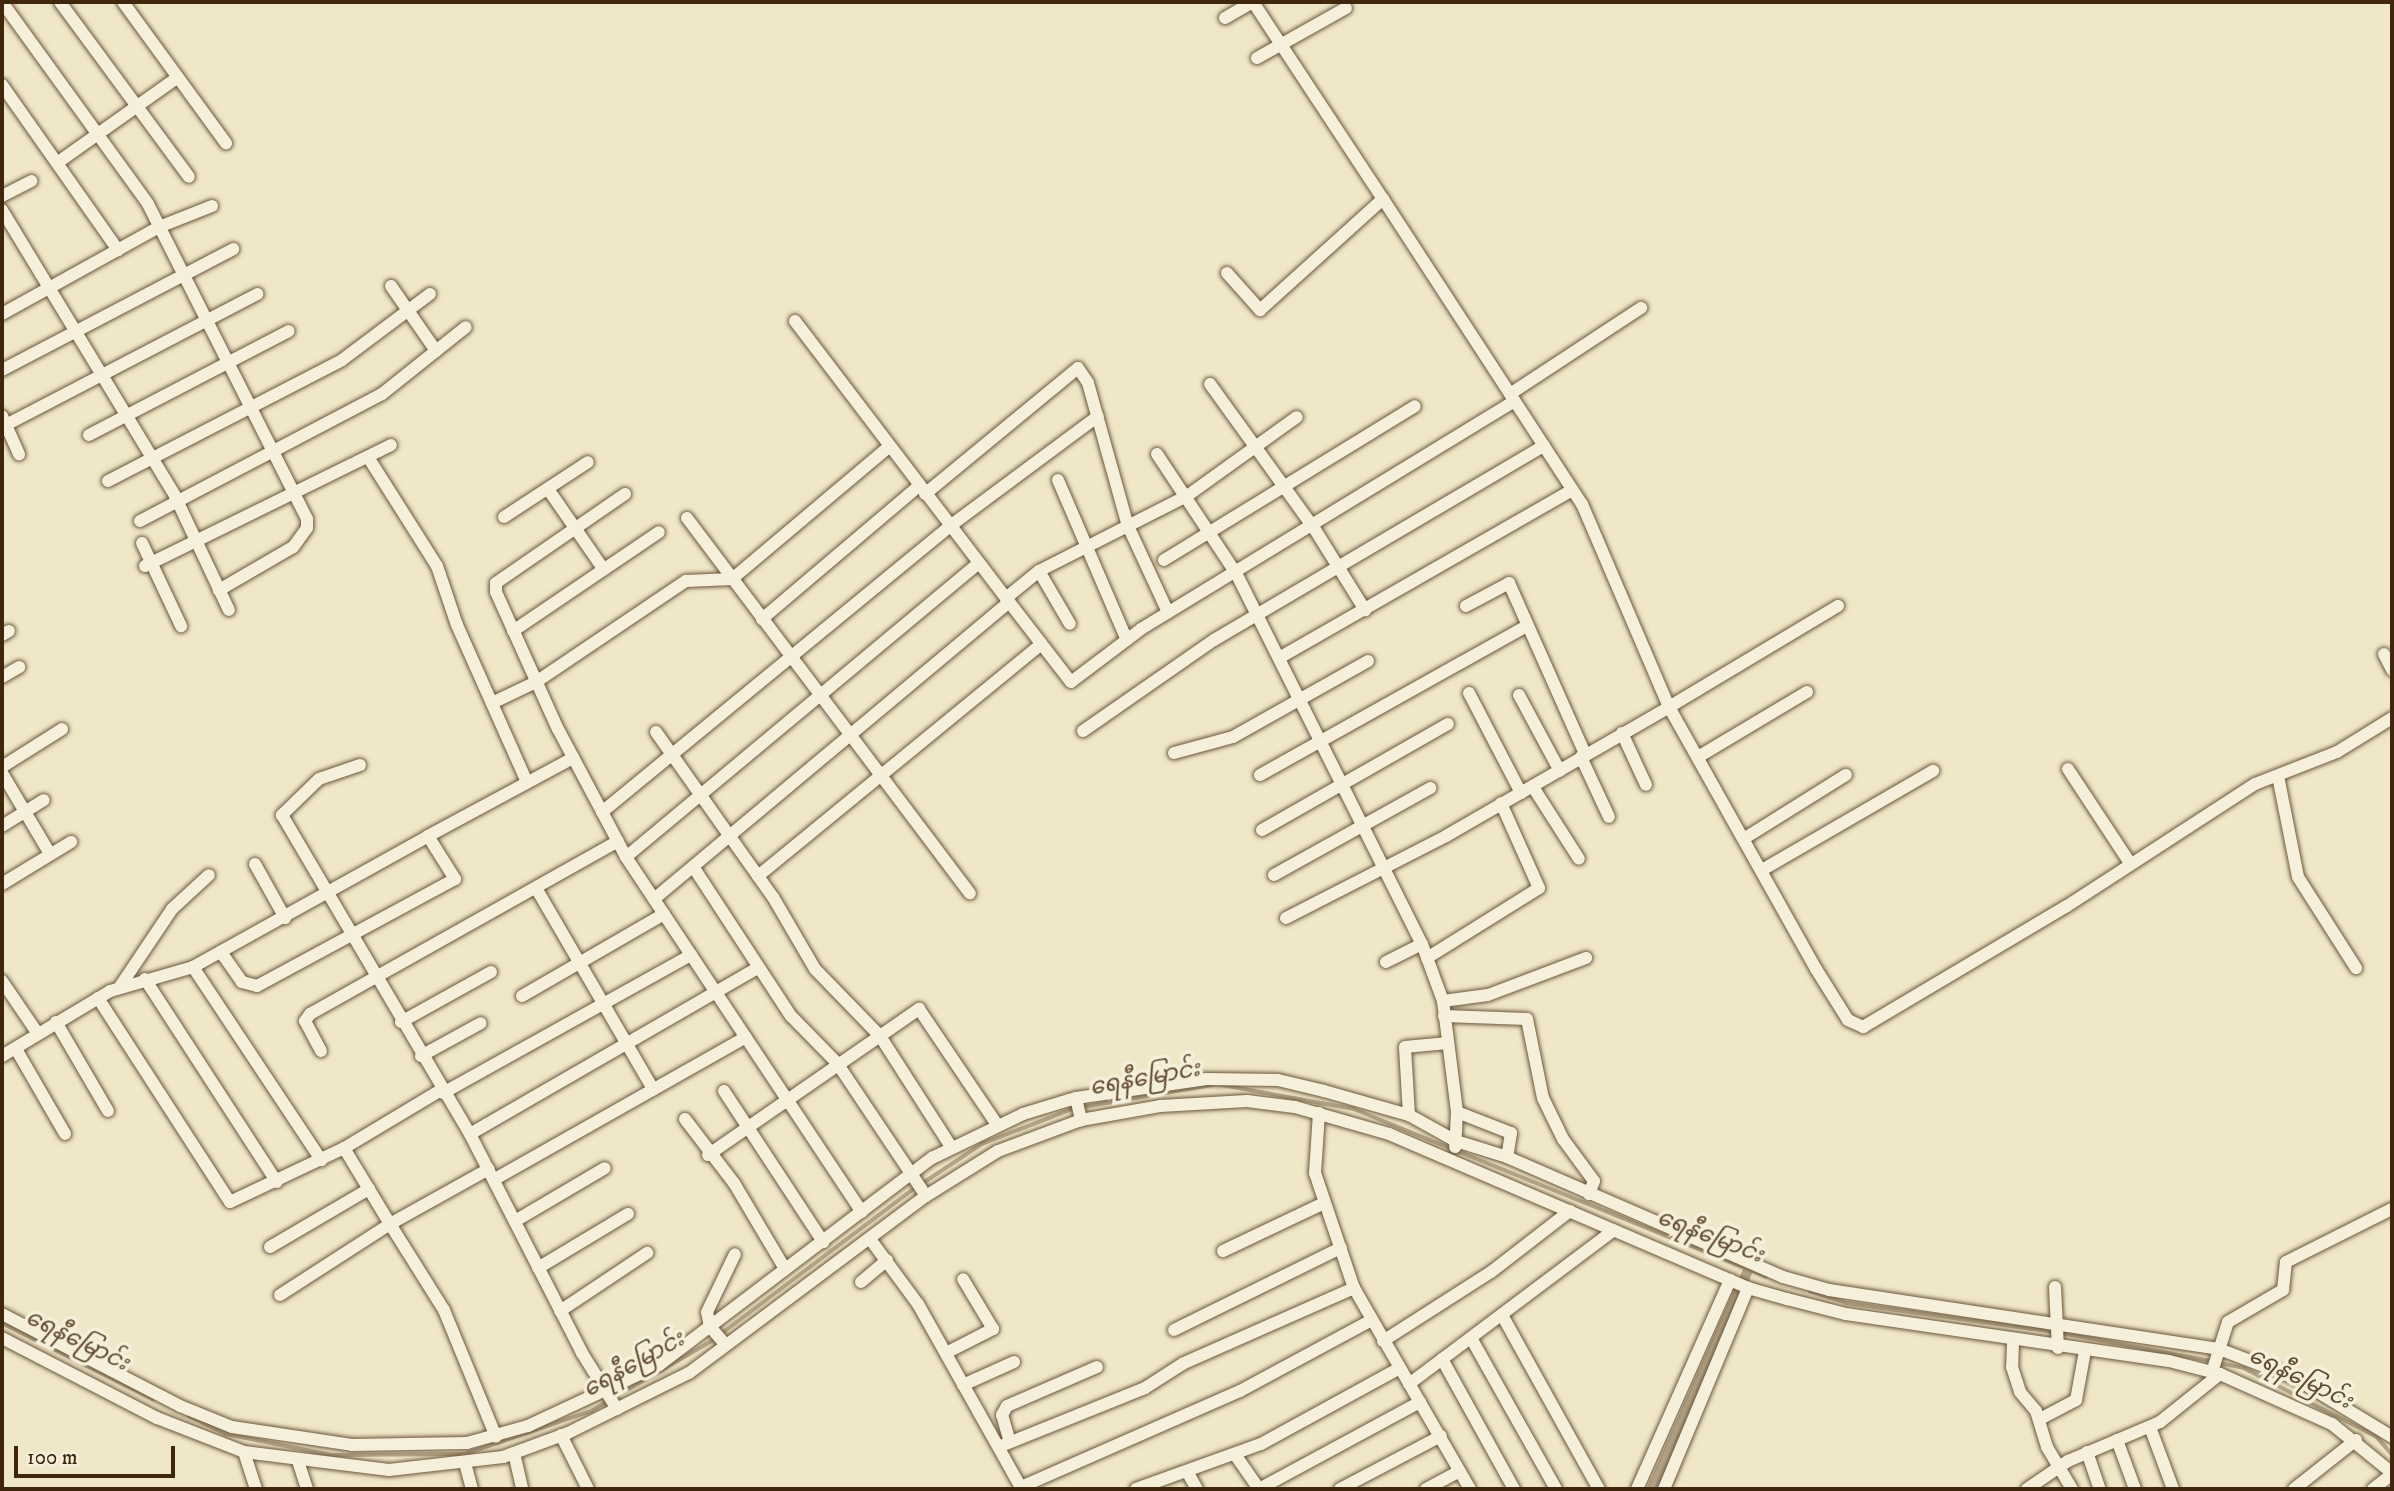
<!DOCTYPE html>
<meta charset="utf-8">
<style>
body{margin:0}
#map{position:relative;width:2394px;height:1491px;overflow:hidden;background:#f0e7c8;font-family:"IM FELL DW Pica","Noto Sans Myanmar",serif}
div>[style]{position:absolute}
[style*='--x']{left:calc(var(--x)*1px);top:calc(var(--y)*1px);width:calc(var(--w)*1px);rotate:calc(var(--a)*1deg)}
.stream>*{height:3.5px;margin:-1.75px;padding:0 1.75px;transform-origin:1.75px;border-radius:1.75px;background:#b4a588}
.canal>*{height:10px;margin:-5px;padding:0 5px;transform-origin:5px;border-radius:5px;background:#b4a588}
.roads{filter:drop-shadow(0 0 2px #6b563b) drop-shadow(0 0 2px #6b563b)}
.minor>*{height:12px;margin:-6px;padding:0 6px;transform-origin:6px;border-radius:6px;background:#f5efdb}
span{translate:-50% -50%;white-space:nowrap;text-align:center;line-height:1.15;-webkit-text-stroke:7px #f5efdb;paint-order:stroke}
.water-label{font-size:23px;color:#624c31;font-style:italic}
.frame{position:absolute;inset:0;border:4px solid #3f260c;pointer-events:none}
.scale{position:absolute;left:14px;top:1446px;width:161px;height:32px;box-sizing:border-box;border:4px solid #3f260c;border-top:0;padding-left:9px;font-size:21px;line-height:24px;white-space:nowrap;color:#3f260c;-webkit-text-stroke:5px #f5efdb;paint-order:stroke}
</style>
<div id="map">
<div class="stream">
<i style="--x:1083;--y:1107;--w:136;--a:-9.7"></i>
<i style="--x:1217;--y:1084;--w:139;--a:10.3"></i>
<i style="--x:1354;--y:1109;--w:445;--a:22.1"></i>
<i style="--x:923;--y:1183;--w:71;--a:-33.5"></i>
<i style="--x:982;--y:1144;--w:100;--a:-21.2"></i>
<i style="--x:1810;--y:1291;--w:38;--a:18"></i>
<i style="--x:1846;--y:1303;--w:210;--a:7.9"></i>
<i style="--x:2;--y:1323;--w:169;--a:26.7"></i>
<i style="--x:2061;--y:1333;--w:154;--a:10.5"></i>
<i style="--x:721;--y:1334;--w:244;--a:-37"></i>
<i style="--x:2219;--y:1363;--w:25;--a:11"></i>
<i style="--x:2244;--y:1368;--w:150;--a:27.4"></i>
<i style="--x:2377;--y:1437;--w:23;--a:49"></i>
<i style="--x:189;--y:1416;--w:41;--a:25.9"></i>
<i style="--x:226;--y:1434;--w:108;--a:11.2"></i>
<i style="--x:332;--y:1455;--w:133;--a:-0.4"></i>
<i style="--x:465;--y:1454;--w:133;--a:-18.8"></i>
<i style="--x:591;--y:1411;--w:143;--a:-30.1"></i>
</div>
<div class="canal">
<i style="--x:1652;--y:1489;--w:239;--a:-66.3"></i>
</div>
<div class="roads">
<div class="minor">
<i style="--x:2;--y:2;--w:249;--a:54.1"></i>
<i style="--x:148;--y:204;--w:353;--a:63.2"></i>
<i style="--x:307;--y:519;--w:9;--a:90"></i>
<i style="--x:307;--y:528;--w:24;--a:126"></i>
<i style="--x:293;--y:547;--w:86;--a:149.8"></i>
<i style="--x:60;--y:2;--w:217;--a:53.6"></i>
<i style="--x:123;--y:2;--w:175;--a:53.9"></i>
<i style="--x:1253;--y:2;--w:236;--a:56.6"></i>
<i style="--x:1225;--y:18;--w:32;--a:-30"></i>
<i style="--x:1257;--y:58;--w:102;--a:-29.3"></i>
<i style="--x:2;--y:85;--w:202;--a:54.9"></i>
<i style="--x:57;--y:163;--w:148;--a:-35.4"></i>
<i style="--x:2;--y:196;--w:33;--a:-27"></i>
<i style="--x:2;--y:210;--w:334;--a:58.8"></i>
<i style="--x:175;--y:496;--w:126;--a:64.7"></i>
<i style="--x:1227;--y:273;--w:50;--a:48.3"></i>
<i style="--x:1260;--y:310;--w:166;--a:-42.1"></i>
<i style="--x:1383;--y:199;--w:364;--a:56.9"></i>
<i style="--x:1582;--y:504;--w:221;--a:66.8"></i>
<i style="--x:1669;--y:707;--w:197;--a:-30.9"></i>
<i style="--x:391;--y:286;--w:79;--a:55.3"></i>
<i style="--x:2;--y:314;--w:179;--a:-29"></i>
<i style="--x:159;--y:227;--w:57;--a:-21.6"></i>
<i style="--x:795;--y:321;--w:348;--a:52.7"></i>
<i style="--x:1006;--y:598;--w:43;--a:-39.3"></i>
<i style="--x:1039;--y:571;--w:166;--a:-26.9"></i>
<i style="--x:1187;--y:496;--w:135;--a:-35.7"></i>
<i style="--x:2;--y:370;--w:261;--a:-27.6"></i>
<i style="--x:1210;--y:384;--w:178;--a:54.2"></i>
<i style="--x:1314;--y:528;--w:97;--a:58.1"></i>
<i style="--x:1510;--y:394;--w:157;--a:-33.3"></i>
<i style="--x:2;--y:416;--w:42;--a:65.9"></i>
<i style="--x:2;--y:427;--w:288;--a:-27.5"></i>
<i style="--x:89;--y:435;--w:225;--a:-27.5"></i>
<i style="--x:1157;--y:454;--w:145;--a:56.5"></i>
<i style="--x:1237;--y:575;--w:413;--a:63.4"></i>
<i style="--x:1422;--y:944;--w:61;--a:69.8"></i>
<i style="--x:1443;--y:1001;--w:112;--a:82.8"></i>
<i style="--x:1457;--y:1112;--w:35;--a:93"></i>
<i style="--x:368;--y:457;--w:129;--a:57.7"></i>
<i style="--x:437;--y:566;--w:62;--a:71.3"></i>
<i style="--x:457;--y:625;--w:172;--a:66"></i>
<i style="--x:1058;--y:480;--w:174;--a:66.7"></i>
<i style="--x:108;--y:481;--w:263;--a:-27.3"></i>
<i style="--x:342;--y:360;--w:110;--a:-36.9"></i>
<i style="--x:548;--y:489;--w:98;--a:55.3"></i>
<i style="--x:625;--y:494;--w:157;--a:145.4"></i>
<i style="--x:496;--y:583;--w:9;--a:90"></i>
<i style="--x:496;--y:592;--w:150;--a:65.7"></i>
<i style="--x:558;--y:729;--w:145;--a:62"></i>
<i style="--x:626;--y:857;--w:426;--a:56.4"></i>
<i style="--x:925;--y:494;--w:198;--a:-39.5"></i>
<i style="--x:1078;--y:368;--w:18;--a:56"></i>
<i style="--x:1088;--y:383;--w:148;--a:74.4"></i>
<i style="--x:1128;--y:526;--w:95;--a:65.1"></i>
<i style="--x:504;--y:517;--w:100;--a:-33.2"></i>
<i style="--x:687;--y:518;--w:470;--a:53"></i>
<i style="--x:140;--y:521;--w:273;--a:-27.7"></i>
<i style="--x:382;--y:394;--w:107;--a:-38.6"></i>
<i style="--x:142;--y:543;--w:92;--a:64.8"></i>
<i style="--x:1164;--y:560;--w:294;--a:-31.5"></i>
<i style="--x:145;--y:566;--w:274;--a:-26.2"></i>
<i style="--x:1039;--y:571;--w:61;--a:59.7"></i>
<i style="--x:1006;--y:598;--w:106;--a:52.3"></i>
<i style="--x:1071;--y:682;--w:88;--a:-37.1"></i>
<i style="--x:1141;--y:629;--w:437;--a:-31.4"></i>
<i style="--x:1466;--y:606;--w:49;--a:-28.1"></i>
<i style="--x:1509;--y:583;--w:187;--a:66"></i>
<i style="--x:762;--y:619;--w:206;--a:-40.3"></i>
<i style="--x:513;--y:631;--w:176;--a:-34.1"></i>
<i style="--x:2;--y:635;--w:8;--a:-30"></i>
<i style="--x:2384;--y:654;--w:18;--a:63"></i>
<i style="--x:1279;--y:658;--w:338;--a:-29.8"></i>
<i style="--x:2;--y:677;--w:20;--a:-30"></i>
<i style="--x:1469;--y:693;--w:113;--a:62.5"></i>
<i style="--x:1519;--y:695;--w:86;--a:61.7"></i>
<i style="--x:492;--y:703;--w:49;--a:-25.5"></i>
<i style="--x:536;--y:682;--w:181;--a:-34"></i>
<i style="--x:686;--y:581;--w:46;--a:-2.5"></i>
<i style="--x:732;--y:579;--w:205;--a:-40.1"></i>
<i style="--x:1083;--y:731;--w:160;--a:-34.8"></i>
<i style="--x:1214;--y:640;--w:383;--a:-30.5"></i>
<i style="--x:656;--y:732;--w:202;--a:54.7"></i>
<i style="--x:773;--y:897;--w:83;--a:59.7"></i>
<i style="--x:815;--y:969;--w:93;--a:45.9"></i>
<i style="--x:880;--y:1036;--w:133;--a:57.3"></i>
<i style="--x:1622;--y:733;--w:57;--a:65.2"></i>
<i style="--x:1174;--y:753;--w:61;--a:-15.2"></i>
<i style="--x:1233;--y:737;--w:155;--a:-29.4"></i>
<i style="--x:1581;--y:757;--w:66;--a:65"></i>
<i style="--x:1698;--y:757;--w:127;--a:-30.8"></i>
<i style="--x:360;--y:765;--w:43;--a:161.1"></i>
<i style="--x:319;--y:779;--w:52;--a:135.8"></i>
<i style="--x:282;--y:815;--w:370;--a:59.5"></i>
<i style="--x:470;--y:1134;--w:246;--a:62.9"></i>
<i style="--x:582;--y:1353;--w:66;--a:58"></i>
<i style="--x:2;--y:767;--w:71;--a:-32.3"></i>
<i style="--x:2068;--y:769;--w:113;--a:56.6"></i>
<i style="--x:2;--y:773;--w:94;--a:59.3"></i>
<i style="--x:1260;--y:775;--w:306;--a:-29.2"></i>
<i style="--x:2278;--y:776;--w:103;--a:78.8"></i>
<i style="--x:2298;--y:877;--w:108;--a:57.5"></i>
<i style="--x:1533;--y:787;--w:85;--a:57.4"></i>
<i style="--x:602;--y:812;--w:450;--a:-39.4"></i>
<i style="--x:950;--y:526;--w:184;--a:-36.6"></i>
<i style="--x:2;--y:826;--w:49;--a:-31.8"></i>
<i style="--x:1262;--y:830;--w:214;--a:-29.7"></i>
<i style="--x:428;--y:836;--w:165;--a:-28.3"></i>
<i style="--x:1745;--y:838;--w:119;--a:-32"></i>
<i style="--x:626;--y:857;--w:459;--a:-39.8"></i>
<i style="--x:255;--y:864;--w:62;--a:60.9"></i>
<i style="--x:694;--y:868;--w:177;--a:56.8"></i>
<i style="--x:791;--y:1016;--w:66;--a:45.6"></i>
<i style="--x:837;--y:1063;--w:160;--a:56.2"></i>
<i style="--x:1762;--y:870;--w:198;--a:-30.1"></i>
<i style="--x:1274;--y:875;--w:179;--a:-29.1"></i>
<i style="--x:758;--y:876;--w:366;--a:-39.3"></i>
<i style="--x:2;--y:884;--w:81;--a:-31.3"></i>
<i style="--x:536;--y:888;--w:233;--a:59.8"></i>
<i style="--x:654;--y:899;--w:463;--a:-39.9"></i>
<i style="--x:1286;--y:918;--w:180;--a:-27.1"></i>
<i style="--x:1446;--y:836;--w:258;--a:-30"></i>
<i style="--x:1669;--y:707;--w:300;--a:60.7"></i>
<i style="--x:1816;--y:969;--w:60;--a:57.9"></i>
<i style="--x:1848;--y:1020;--w:17;--a:25"></i>
<i style="--x:1863;--y:1027;--w:237;--a:-30.7"></i>
<i style="--x:2067;--y:906;--w:224;--a:-33"></i>
<i style="--x:2255;--y:784;--w:88;--a:-21.3"></i>
<i style="--x:2337;--y:752;--w:65;--a:-31.7"></i>
<i style="--x:1427;--y:958;--w:132;--a:-32"></i>
<i style="--x:1539;--y:888;--w:93;--a:-114.1"></i>
<i style="--x:1386;--y:962;--w:40;--a:-26.6"></i>
<i style="--x:193;--y:967;--w:232;--a:56.4"></i>
<i style="--x:145;--y:979;--w:242;--a:57"></i>
<i style="--x:2;--y:981;--w:64;--a:55.8"></i>
<i style="--x:119;--y:988;--w:95;--a:-56.1"></i>
<i style="--x:172;--y:909;--w:50;--a:-42.6"></i>
<i style="--x:522;--y:996;--w:164;--a:-30"></i>
<i style="--x:98;--y:998;--w:243;--a:57.1"></i>
<i style="--x:230;--y:1202;--w:126;--a:-25.3"></i>
<i style="--x:1443;--y:1001;--w:45;--a:-7.6"></i>
<i style="--x:1488;--y:995;--w:105;--a:-20.7"></i>
<i style="--x:1444;--y:1016;--w:83;--a:2.1"></i>
<i style="--x:1527;--y:1019;--w:81;--a:78.6"></i>
<i style="--x:1543;--y:1098;--w:46;--a:64"></i>
<i style="--x:1563;--y:1139;--w:52;--a:53.6"></i>
<i style="--x:1594;--y:1181;--w:14;--a:111"></i>
<i style="--x:56;--y:1022;--w:103;--a:59.7"></i>
<i style="--x:401;--y:1022;--w:103;--a:-29.1"></i>
<i style="--x:16;--y:1049;--w:98;--a:60"></i>
<i style="--x:321;--y:1051;--w:34;--a:-118"></i>
<i style="--x:305;--y:1021;--w:9;--a:-54"></i>
<i style="--x:310;--y:1014;--w:353;--a:-29.3"></i>
<i style="--x:2;--y:1056;--w:126;--a:-31"></i>
<i style="--x:110;--y:991;--w:86;--a:-16.1"></i>
<i style="--x:193;--y:967;--w:269;--a:-29.1"></i>
<i style="--x:428;--y:836;--w:51;--a:57.9"></i>
<i style="--x:455;--y:879;--w:225;--a:151.6"></i>
<i style="--x:257;--y:986;--w:16;--a:-165"></i>
<i style="--x:242;--y:982;--w:37;--a:-125"></i>
<i style="--x:421;--y:1056;--w:68;--a:-28.8"></i>
<i style="--x:441;--y:1090;--w:113;--a:149.1"></i>
<i style="--x:344;--y:1148;--w:89;--a:58.8"></i>
<i style="--x:390;--y:1224;--w:113;--a:-29.1"></i>
<i style="--x:724;--y:1091;--w:181;--a:56.7"></i>
<i style="--x:443;--y:1093;--w:284;--a:-29.1"></i>
<i style="--x:1076;--y:1098;--w:132;--a:-8.3"></i>
<i style="--x:1207;--y:1079;--w:71;--a:0.8"></i>
<i style="--x:1278;--y:1080;--w:47;--a:13.4"></i>
<i style="--x:1324;--y:1091;--w:88;--a:15.8"></i>
<i style="--x:1409;--y:1115;--w:54;--a:29"></i>
<i style="--x:1456;--y:1141;--w:53;--a:17.4"></i>
<i style="--x:1507;--y:1157;--w:301;--a:23.5"></i>
<i style="--x:1783;--y:1277;--w:48;--a:15.8"></i>
<i style="--x:1829;--y:1290;--w:394;--a:8.6"></i>
<i style="--x:2219;--y:1349;--w:81;--a:20.9"></i>
<i style="--x:2295;--y:1378;--w:114;--a:31.3"></i>
<i style="--x:1457;--y:1112;--w:58;--a:21.3"></i>
<i style="--x:1511;--y:1133;--w:24;--a:99"></i>
<i style="--x:1319;--y:1113;--w:60;--a:93.8"></i>
<i style="--x:1315;--y:1173;--w:121;--a:71.3"></i>
<i style="--x:1354;--y:1288;--w:232;--a:60"></i>
<i style="--x:1409;--y:1115;--w:68;--a:-93.4"></i>
<i style="--x:1405;--y:1047;--w:43;--a:-5.3"></i>
<i style="--x:685;--y:1119;--w:81;--a:52.6"></i>
<i style="--x:734;--y:1183;--w:100;--a:59.3"></i>
<i style="--x:470;--y:1134;--w:332;--a:-30"></i>
<i style="--x:708;--y:1155;--w:257;--a:-34.7"></i>
<i style="--x:919;--y:1009;--w:141;--a:56"></i>
<i style="--x:495;--y:1179;--w:288;--a:-29.5"></i>
<i style="--x:515;--y:1221;--w:104;--a:-30.5"></i>
<i style="--x:870;--y:1239;--w:81;--a:53.6"></i>
<i style="--x:918;--y:1304;--w:212;--a:60.7"></i>
<i style="--x:270;--y:1247;--w:115;--a:-30.4"></i>
<i style="--x:1223;--y:1251;--w:112;--a:-25.4"></i>
<i style="--x:538;--y:1268;--w:105;--a:-31"></i>
<i style="--x:861;--y:1282;--w:34;--a:-40"></i>
<i style="--x:2055;--y:1287;--w:61;--a:87.2"></i>
<i style="--x:280;--y:1295;--w:131;--a:-32.8"></i>
<i style="--x:390;--y:1224;--w:102;--a:57.9"></i>
<i style="--x:444;--y:1310;--w:137;--a:67.7"></i>
<i style="--x:560;--y:1311;--w:105;--a:-33.7"></i>
<i style="--x:2;--y:1314;--w:200;--a:27.3"></i>
<i style="--x:180;--y:1406;--w:56;--a:22"></i>
<i style="--x:232;--y:1427;--w:121;--a:8.5"></i>
<i style="--x:352;--y:1445;--w:115;--a:-1"></i>
<i style="--x:467;--y:1443;--w:63;--a:-15.6"></i>
<i style="--x:528;--y:1426;--w:145;--a:-25"></i>
<i style="--x:659;--y:1365;--w:343;--a:-37.2"></i>
<i style="--x:932;--y:1158;--w:101;--a:-25.8"></i>
<i style="--x:1023;--y:1114;--w:48;--a:-16.9"></i>
<i style="--x:1069;--y:1100;--w:7;--a:-16"></i>
<i style="--x:1076;--y:1098;--w:23;--a:77"></i>
<i style="--x:1502;--y:1315;--w:199;--a:60.9"></i>
<i style="--x:1174;--y:1330;--w:186;--a:-26.2"></i>
<i style="--x:2;--y:1338;--w:174;--a:27.3"></i>
<i style="--x:157;--y:1418;--w:93;--a:21.3"></i>
<i style="--x:244;--y:1452;--w:146;--a:7.1"></i>
<i style="--x:389;--y:1470;--w:115;--a:-6.5"></i>
<i style="--x:503;--y:1457;--w:69;--a:-20.3"></i>
<i style="--x:568;--y:1433;--w:135;--a:-26.4"></i>
<i style="--x:689;--y:1373;--w:296;--a:-36.8"></i>
<i style="--x:926;--y:1196;--w:85;--a:-32"></i>
<i style="--x:998;--y:1151;--w:89;--a:-20.5"></i>
<i style="--x:1081;--y:1120;--w:80;--a:-10"></i>
<i style="--x:1160;--y:1106;--w:87;--a:-3.3"></i>
<i style="--x:1247;--y:1101;--w:48;--a:7.1"></i>
<i style="--x:1295;--y:1107;--w:98;--a:16"></i>
<i style="--x:1389;--y:1134;--w:391;--a:23.2"></i>
<i style="--x:1748;--y:1288;--w:41;--a:15.8"></i>
<i style="--x:1787;--y:1299;--w:61;--a:14.3"></i>
<i style="--x:1846;--y:1314;--w:326;--a:8.3"></i>
<i style="--x:2169;--y:1361;--w:53;--a:14.3"></i>
<i style="--x:2220;--y:1374;--w:123;--a:24.1"></i>
<i style="--x:2332;--y:1424;--w:77;--a:39.2"></i>
<i style="--x:1471;--y:1338;--w:173;--a:60.6"></i>
<i style="--x:1383;--y:1341;--w:128;--a:-32.6"></i>
<i style="--x:1491;--y:1272;--w:100;--a:-37.7"></i>
<i style="--x:2013;--y:1343;--w:24;--a:92"></i>
<i style="--x:2012;--y:1367;--w:26;--a:72"></i>
<i style="--x:2020;--y:1392;--w:25;--a:50"></i>
<i style="--x:2036;--y:1411;--w:38;--a:73"></i>
<i style="--x:2047;--y:1447;--w:49;--a:59.2"></i>
<i style="--x:725;--y:1344;--w:23;--a:-131"></i>
<i style="--x:710;--y:1327;--w:15;--a:-101"></i>
<i style="--x:707;--y:1312;--w:64;--a:-64.2"></i>
<i style="--x:946;--y:1353;--w:53;--a:-27.1"></i>
<i style="--x:993;--y:1329;--w:58;--a:-121"></i>
<i style="--x:1442;--y:1359;--w:149;--a:61"></i>
<i style="--x:2212;--y:1372;--w:52;--a:-72.3"></i>
<i style="--x:2228;--y:1322;--w:64;--a:-30.2"></i>
<i style="--x:2283;--y:1290;--w:28;--a:-84"></i>
<i style="--x:2286;--y:1262;--w:119;--a:-26.6"></i>
<i style="--x:1409;--y:1384;--w:256;--a:-36.9"></i>
<i style="--x:963;--y:1385;--w:56;--a:-24.3"></i>
<i style="--x:2040;--y:1419;--w:41;--a:-27.8"></i>
<i style="--x:2076;--y:1400;--w:50;--a:-79.6"></i>
<i style="--x:2150;--y:1427;--w:66;--a:69.6"></i>
<i style="--x:561;--y:1435;--w:60;--a:63.4"></i>
<i style="--x:1009;--y:1439;--w:25;--a:-106"></i>
<i style="--x:1002;--y:1415;--w:10;--a:-61"></i>
<i style="--x:1007;--y:1406;--w:98;--a:-23.4"></i>
<i style="--x:2117;--y:1440;--w:52;--a:69.8"></i>
<i style="--x:1001;--y:1446;--w:155;--a:-21.9"></i>
<i style="--x:1145;--y:1388;--w:46;--a:-32.7"></i>
<i style="--x:1184;--y:1363;--w:186;--a:-23.8"></i>
<i style="--x:244;--y:1452;--w:39;--a:72"></i>
<i style="--x:2087;--y:1452;--w:39;--a:71"></i>
<i style="--x:514;--y:1453;--w:37;--a:77"></i>
<i style="--x:1236;--y:1456;--w:40;--a:55.1"></i>
<i style="--x:298;--y:1461;--w:29;--a:72"></i>
<i style="--x:465;--y:1463;--w:27;--a:75"></i>
<i style="--x:1188;--y:1473;--w:18;--a:61"></i>
<i style="--x:1021;--y:1487;--w:239;--a:-23.7"></i>
<i style="--x:1240;--y:1391;--w:148;--a:-28.3"></i>
<i style="--x:1136;--y:1489;--w:133;--a:-19.8"></i>
<i style="--x:1261;--y:1444;--w:158;--a:-28.7"></i>
<i style="--x:1259;--y:1489;--w:183;--a:-28.4"></i>
<i style="--x:1340;--y:1489;--w:114;--a:-27.7"></i>
<i style="--x:1426;--y:1489;--w:38;--a:-28"></i>
<i style="--x:1637;--y:1489;--w:229;--a:-66"></i>
<i style="--x:1664;--y:1489;--w:218;--a:-67.3"></i>
<i style="--x:2027;--y:1489;--w:50;--a:-34.3"></i>
<i style="--x:2068;--y:1461;--w:100;--a:-23"></i>
<i style="--x:2160;--y:1422;--w:77;--a:-38.7"></i>
<i style="--x:2294;--y:1489;--w:79;--a:-38.3"></i>
<i style="--x:2373;--y:1489;--w:24;--a:-38"></i>
</div>
</div>
<div class="water-label">
<span style="left:1145px;top:1079px;rotate:-10deg">ရေနီမြောင်း</span>
<span style="left:1710px;top:1237px;rotate:21deg">ရေနီမြောင်း</span>
<span style="left:77px;top:1341px;rotate:26deg">ရေနီမြောင်း</span>
<span style="left:634px;top:1365px;rotate:-29deg">ရေနီမြောင်း</span>
<span style="left:2300px;top:1379px;rotate:26deg">ရေနီမြောင်း</span>
</div>
<div class="frame"></div>
<div class="scale">100 m</div>
</div>
